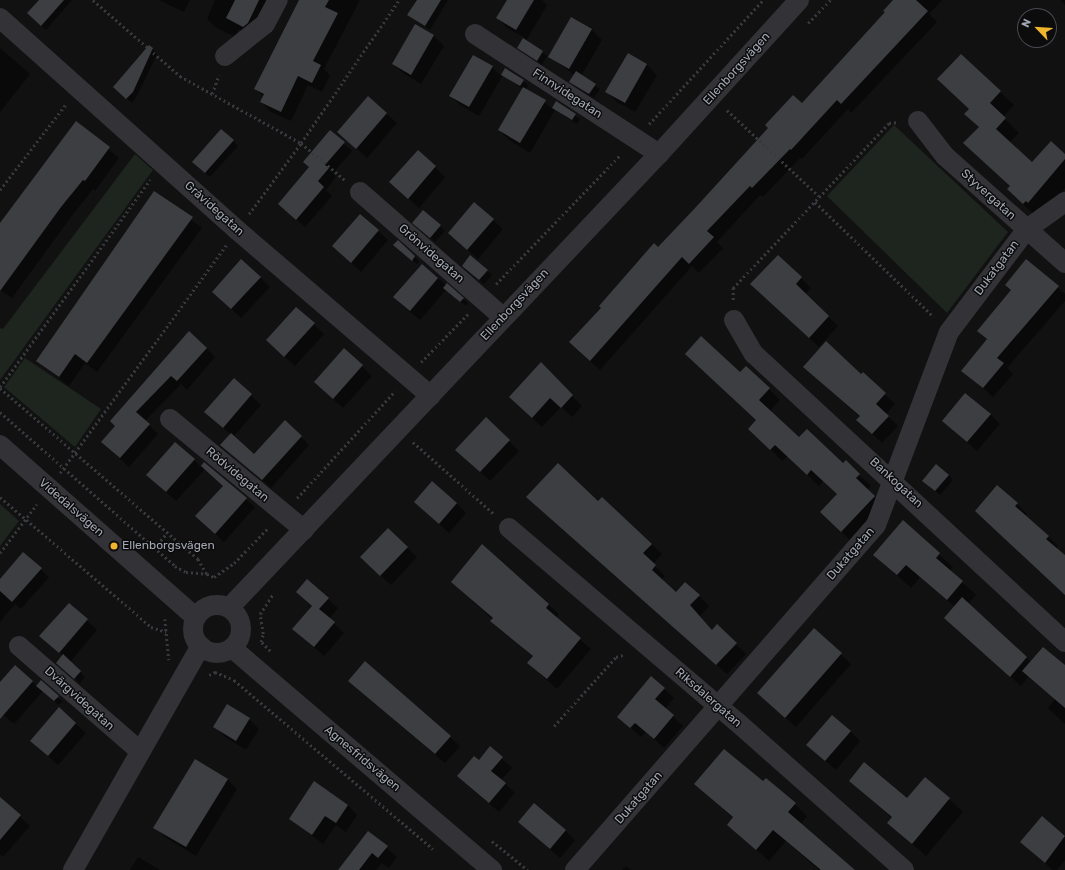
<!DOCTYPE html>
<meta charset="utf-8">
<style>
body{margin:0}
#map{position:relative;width:1065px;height:870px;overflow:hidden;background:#111112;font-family:Rubik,sans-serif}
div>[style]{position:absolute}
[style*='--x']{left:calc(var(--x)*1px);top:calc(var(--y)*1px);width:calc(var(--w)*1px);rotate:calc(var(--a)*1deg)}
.green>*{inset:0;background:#1d251e}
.shadow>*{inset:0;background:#0007}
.building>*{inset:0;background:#3d3e42}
.path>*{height:2.5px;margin-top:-1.25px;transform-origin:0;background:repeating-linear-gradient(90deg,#38393e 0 2px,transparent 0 5px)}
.minor>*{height:20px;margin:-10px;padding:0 10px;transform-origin:10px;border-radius:10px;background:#323237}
.minor>.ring{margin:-10px;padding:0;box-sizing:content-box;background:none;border:20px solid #323237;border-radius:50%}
.dots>*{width:11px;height:11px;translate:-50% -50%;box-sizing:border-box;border:2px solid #0c0c0d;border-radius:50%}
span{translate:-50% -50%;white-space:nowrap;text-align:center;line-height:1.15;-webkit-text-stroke:3px #0c0c0d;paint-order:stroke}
.street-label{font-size:12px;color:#a2a7b3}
.poi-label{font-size:12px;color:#a2a7b3}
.left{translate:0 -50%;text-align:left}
.north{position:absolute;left:1017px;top:8px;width:40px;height:40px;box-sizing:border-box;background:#0c0c0d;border:1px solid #484a4f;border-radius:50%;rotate:295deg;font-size:11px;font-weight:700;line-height:16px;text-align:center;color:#a2a7b3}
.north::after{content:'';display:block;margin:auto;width:14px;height:18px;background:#efb52c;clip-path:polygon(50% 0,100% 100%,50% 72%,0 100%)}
</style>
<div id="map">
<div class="green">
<i style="clip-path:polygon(894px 125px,1008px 232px,947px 313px,827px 196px)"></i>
<i style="clip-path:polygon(135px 154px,153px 170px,0 380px,0 328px,3px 329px)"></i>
<i style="clip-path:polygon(25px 358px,101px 409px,75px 447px,4px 387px)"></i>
<i style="clip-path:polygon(0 504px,19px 521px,0 546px)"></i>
</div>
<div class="shadow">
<i style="clip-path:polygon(40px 0,72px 0,46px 30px,33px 18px)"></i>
<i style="clip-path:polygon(159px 0,190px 0,184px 12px)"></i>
<i style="clip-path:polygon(215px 0,273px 0,254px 36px,239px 29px,235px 37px,217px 28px,207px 19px)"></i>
<i style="clip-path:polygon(305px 0,360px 0,324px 69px,330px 76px,322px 92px,308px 85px,291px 121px,271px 112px,261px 102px,264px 97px,255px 89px,276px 45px,279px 46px)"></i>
<i style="clip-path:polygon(418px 0,448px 0,430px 30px,408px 15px)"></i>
<i style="clip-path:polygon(508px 0,542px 0,547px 5px,526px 41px,547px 56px,542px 65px,519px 48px,525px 38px,507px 28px,498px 18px)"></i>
<i style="clip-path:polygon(894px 0,942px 0,929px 14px,937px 22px,851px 113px,848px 109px,802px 159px,800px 158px,763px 197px,760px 195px,717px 242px,723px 248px,699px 273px,692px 266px,600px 370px,580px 352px,602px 308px,634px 269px,632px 268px,654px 244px,658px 248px,803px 105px,886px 12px)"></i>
<i style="clip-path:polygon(1060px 0,1065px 0,1065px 5px)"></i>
<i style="clip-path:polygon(571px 18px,592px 30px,602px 40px,581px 76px,600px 89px,594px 98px,575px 86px,570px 81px,574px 75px,549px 56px)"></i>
<i style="clip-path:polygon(415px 25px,434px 36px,444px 46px,421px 84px,403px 73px,393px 64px)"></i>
<i style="clip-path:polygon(0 48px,30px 74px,0 112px)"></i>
<i style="clip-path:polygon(152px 49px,157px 54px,137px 96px,132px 103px,119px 92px)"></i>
<i style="clip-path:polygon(629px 54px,647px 65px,657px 75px,635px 112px,617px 102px,607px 92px)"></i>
<i style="clip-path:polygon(961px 55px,1014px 105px,1003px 117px,1019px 133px,1009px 143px,1032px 164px,1065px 156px,1065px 188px,1042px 215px,1037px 217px,1022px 203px,969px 109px,938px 79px)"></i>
<i style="clip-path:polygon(492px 67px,501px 76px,506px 69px,524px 81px,528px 85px,526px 90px,553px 109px,557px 102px,580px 119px,577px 124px,555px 110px,530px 153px,509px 140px,499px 130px,523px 89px,503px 75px,479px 116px,460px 105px,450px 96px)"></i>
<i style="clip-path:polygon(368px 98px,397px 123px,367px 158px,349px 142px)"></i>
<i style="clip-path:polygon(76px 123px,119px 158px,95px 191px,93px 189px,71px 217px,12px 298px,0 290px,0 224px)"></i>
<i style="clip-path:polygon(330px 131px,352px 151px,333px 173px,336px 177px,326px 190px,332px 196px,305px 227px,287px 212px)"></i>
<i style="clip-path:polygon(233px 141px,238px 146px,210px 177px,198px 167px)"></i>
<i style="clip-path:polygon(418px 151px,445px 177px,419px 208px,401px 192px)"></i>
<i style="clip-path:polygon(154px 192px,202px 228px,97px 372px,85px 363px,69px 386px,37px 361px)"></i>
<i style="clip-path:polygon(493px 220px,503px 229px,478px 259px,459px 243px)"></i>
<i style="clip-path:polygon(440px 226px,445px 231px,435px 242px,418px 227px)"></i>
<i style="clip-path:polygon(378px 231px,388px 240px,361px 272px,333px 246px)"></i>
<i style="clip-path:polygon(398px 242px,419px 261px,417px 264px,399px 250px)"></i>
<i style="clip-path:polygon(778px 256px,811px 288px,805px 294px,838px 326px,819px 347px,761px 294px)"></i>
<i style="clip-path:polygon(1027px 261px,1065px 294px,1065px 301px,1007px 368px,1013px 374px,993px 397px,963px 370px,987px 340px,978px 331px,1012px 290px)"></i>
<i style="clip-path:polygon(422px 265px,463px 299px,468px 303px,466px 306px,446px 290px,420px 320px,404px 307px,394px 297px)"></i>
<i style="clip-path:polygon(468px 270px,487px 270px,492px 275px,484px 284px)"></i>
<i style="clip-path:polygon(260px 277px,270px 287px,241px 318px,223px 301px)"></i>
<i style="clip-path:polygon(314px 324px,324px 334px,295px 366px,277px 350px)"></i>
<i style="clip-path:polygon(206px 348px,215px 357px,187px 390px,181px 384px,145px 421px,158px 434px,129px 467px,102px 442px,116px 426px,111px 421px)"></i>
<i style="clip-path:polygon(344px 350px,372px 376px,343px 408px,325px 392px)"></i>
<i style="clip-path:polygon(541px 364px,582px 406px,572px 417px,561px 407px,542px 427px,520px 407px)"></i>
<i style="clip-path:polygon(804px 367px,861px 376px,863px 373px,895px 404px,886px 414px,898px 426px,882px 443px,868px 430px,860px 417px)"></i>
<i style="clip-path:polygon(740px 374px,769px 389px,780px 400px,770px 411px,799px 439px,859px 475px,871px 486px,867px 490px,885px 508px,853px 543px,833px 523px,838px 494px,823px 481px,819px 486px,788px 456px,782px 461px,761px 440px,757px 421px)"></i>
<i style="clip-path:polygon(234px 379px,261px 405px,233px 437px,254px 456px,301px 437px,309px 445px,271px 488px,221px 445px,231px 435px,215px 421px)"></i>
<i style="clip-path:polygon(990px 414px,1000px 424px,977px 451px,943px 421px)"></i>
<i style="clip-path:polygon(509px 441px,519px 451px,490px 481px,467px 459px)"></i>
<i style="clip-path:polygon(194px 460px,201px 467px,204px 464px,255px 507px,224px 542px,206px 525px,224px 486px,205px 469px,176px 501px,147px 475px)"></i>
<i style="clip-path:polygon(949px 475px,953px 480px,940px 495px,928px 485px)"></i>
<i style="clip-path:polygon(602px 498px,662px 554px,653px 564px,665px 576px,661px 580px,676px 593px,686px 583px,709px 606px,700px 616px,713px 631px,717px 626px,746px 654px,727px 674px,537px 507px,598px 503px)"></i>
<i style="clip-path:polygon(415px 502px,456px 503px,466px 513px,449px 533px)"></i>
<i style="clip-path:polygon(1017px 504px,1027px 514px,1025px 516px,1048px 536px,1058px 546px,1056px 549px,1065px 556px,1065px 594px,976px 511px)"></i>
<i style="clip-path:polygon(903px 522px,953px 567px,950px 571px,976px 595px,968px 604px,999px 634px,1031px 662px,1065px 667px,1065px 724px,1048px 708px,1055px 699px,1029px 676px,1021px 686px,955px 628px,955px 607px,920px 577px,911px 588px,875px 555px)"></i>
<i style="clip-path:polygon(482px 545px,549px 605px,559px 614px,556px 618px,591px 649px,557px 689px,529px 663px,533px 657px,452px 582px)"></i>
<i style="clip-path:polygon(408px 548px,417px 557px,391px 585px,371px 567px)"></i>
<i style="clip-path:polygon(23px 554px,49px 577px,21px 609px,15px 604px,0 622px,0 579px)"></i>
<i style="clip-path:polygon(297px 592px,328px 599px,338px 608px,329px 619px,344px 633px,324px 656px,293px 629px,312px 607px)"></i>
<i style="clip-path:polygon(69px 604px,97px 630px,70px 662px,85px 677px,80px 683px,62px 667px,63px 656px,41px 636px)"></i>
<i style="clip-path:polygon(814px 630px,851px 664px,796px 727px,768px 703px)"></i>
<i style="clip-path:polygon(366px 662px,460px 746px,445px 763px,360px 690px)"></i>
<i style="clip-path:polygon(15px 667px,37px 686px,63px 701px,59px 705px,43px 691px,14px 724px,0 712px,0 684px)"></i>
<i style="clip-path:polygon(664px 689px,674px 698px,665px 709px,683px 726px,664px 748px,646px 732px,641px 737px,618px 717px)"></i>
<i style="clip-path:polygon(59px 709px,86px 733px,58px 765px,31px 741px)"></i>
<i style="clip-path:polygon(249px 719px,259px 729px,246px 750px,224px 736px,215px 727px)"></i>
<i style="clip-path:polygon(850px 731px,860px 741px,836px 770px,807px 745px)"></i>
<i style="clip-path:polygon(490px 748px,512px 768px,501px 780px,515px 793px,499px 812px,458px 776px,479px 761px)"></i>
<i style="clip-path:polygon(926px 778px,963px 812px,926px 856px,888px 823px,892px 818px,850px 781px,907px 800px)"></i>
<i style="clip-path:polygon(227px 779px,237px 789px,196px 856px,165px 837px,155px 827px)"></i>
<i style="clip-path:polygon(763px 783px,795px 804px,807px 816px,801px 824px,854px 870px,819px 870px,786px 841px,769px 861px,728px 825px,733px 818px,695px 784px)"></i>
<i style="clip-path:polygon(3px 801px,30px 826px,3px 857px,0 854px,0 805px)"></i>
<i style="clip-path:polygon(348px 805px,357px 815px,346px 832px,336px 825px,323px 844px,290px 819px)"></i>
<i style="clip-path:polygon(1042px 818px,1065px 837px,1065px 860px,1057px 870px,1053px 870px,1032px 852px)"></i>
<i style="clip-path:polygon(519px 822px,565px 830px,575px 840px,560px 858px)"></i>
<i style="clip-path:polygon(368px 832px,397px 857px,389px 868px,382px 863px,376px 870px,343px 870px)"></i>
<i style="clip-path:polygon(138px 857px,160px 870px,130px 870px)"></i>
<i style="clip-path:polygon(626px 866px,631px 870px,622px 870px)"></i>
</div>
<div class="building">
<i style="clip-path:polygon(39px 0,64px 0,41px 26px,27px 13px)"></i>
<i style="clip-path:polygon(235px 0,259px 0,248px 23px,243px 27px,226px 18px)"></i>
<i style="clip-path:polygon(299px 0,329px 0,325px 7px,338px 13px,313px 61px,321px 65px,312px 83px,298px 76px,281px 112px,260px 102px,264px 94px,254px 89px)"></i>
<i style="clip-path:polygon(417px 0,441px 0,425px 26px,407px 15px)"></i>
<i style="clip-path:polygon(507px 0,534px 0,516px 30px,496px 18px)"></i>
<i style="clip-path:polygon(893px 0,916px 0,928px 11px,841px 104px,837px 100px,791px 150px,790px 149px,752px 188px,750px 186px,707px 231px,714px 237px,689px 264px,682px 257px,590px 361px,569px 342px,601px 308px,599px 306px,654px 243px,658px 247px,696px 207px,768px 128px,765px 125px,793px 95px,802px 103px,885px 12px,883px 11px)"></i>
<i style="clip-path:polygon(571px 17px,592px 29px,569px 69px,548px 57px)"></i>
<i style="clip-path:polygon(415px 24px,434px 35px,411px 75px,392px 64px)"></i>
<i style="clip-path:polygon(523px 38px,543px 51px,537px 61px,517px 48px)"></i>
<i style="clip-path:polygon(149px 45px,153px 48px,133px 92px,126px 99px,113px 87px)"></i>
<i style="clip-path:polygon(628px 53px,647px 64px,625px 103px,605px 92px)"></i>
<i style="clip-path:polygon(961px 54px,1001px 91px,990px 103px,1006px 118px,996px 129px,1032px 162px,1051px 141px,1065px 154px,1065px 159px,1028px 203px,1026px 201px,1023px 204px,1007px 189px,1010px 186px,963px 143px,979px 127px,964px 114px,969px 109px,937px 79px)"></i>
<i style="clip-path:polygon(473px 55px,493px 66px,469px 107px,449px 96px)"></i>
<i style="clip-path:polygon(505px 68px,524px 80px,520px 86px,501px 75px)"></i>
<i style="clip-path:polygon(576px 71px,596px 84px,589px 94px,569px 82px)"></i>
<i style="clip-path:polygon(523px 87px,546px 100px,520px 143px,498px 130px)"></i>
<i style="clip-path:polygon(368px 96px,387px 113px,356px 149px,337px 132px)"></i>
<i style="clip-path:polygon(556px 101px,576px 114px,572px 120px,552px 108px)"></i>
<i style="clip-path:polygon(76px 121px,110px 147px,85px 181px,83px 180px,61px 207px,0 291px,0 223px)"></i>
<i style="clip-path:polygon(221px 129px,234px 140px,205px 173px,192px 162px)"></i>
<i style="clip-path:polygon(330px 130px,345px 142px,325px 165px,329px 168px,318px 181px,324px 187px,296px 220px,278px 204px,309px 167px,303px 162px)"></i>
<i style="clip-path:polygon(418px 150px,436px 166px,408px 199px,389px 182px)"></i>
<i style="clip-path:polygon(154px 191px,193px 217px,87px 363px,75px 354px,59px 377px,36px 361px)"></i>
<i style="clip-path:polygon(474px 202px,494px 219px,467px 250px,448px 233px)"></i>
<i style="clip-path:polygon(423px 210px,441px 225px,430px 238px,412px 223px)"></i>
<i style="clip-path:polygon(360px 214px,379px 230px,351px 263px,332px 246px)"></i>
<i style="clip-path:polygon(398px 240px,415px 256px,412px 261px,393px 245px)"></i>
<i style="clip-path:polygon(470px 255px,488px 270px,479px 280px,462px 266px)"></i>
<i style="clip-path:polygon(778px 255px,802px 277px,796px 284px,829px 316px,809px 338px,750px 284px)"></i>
<i style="clip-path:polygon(241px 259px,261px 277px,231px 309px,212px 292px)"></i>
<i style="clip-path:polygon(1026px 259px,1059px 286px,997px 358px,1004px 363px,983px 388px,961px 371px,987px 339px,977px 331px,1011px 290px,1005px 285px)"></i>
<i style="clip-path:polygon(422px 264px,438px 278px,410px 311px,393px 297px)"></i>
<i style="clip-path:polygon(447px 283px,464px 298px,460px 302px,443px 288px)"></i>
<i style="clip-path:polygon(296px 307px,315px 323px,284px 357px,266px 340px)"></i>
<i style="clip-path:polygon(189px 331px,207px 348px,177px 381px,171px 376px,136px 412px,150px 424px,120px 458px,101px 442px,115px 426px,110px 421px)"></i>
<i style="clip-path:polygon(701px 336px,740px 372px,746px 366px,770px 388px,759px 400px,799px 437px,807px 429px,843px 463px,846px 460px,860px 474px,856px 478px,875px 496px,841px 532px,820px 512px,837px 494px,811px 470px,807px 475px,775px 445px,770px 450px,748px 429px,756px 420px,685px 354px)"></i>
<i style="clip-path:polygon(826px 341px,861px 374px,863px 372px,886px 393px,876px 404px,889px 416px,872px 434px,856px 420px,860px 416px,803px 367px)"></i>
<i style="clip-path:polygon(344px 348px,363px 365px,333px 399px,314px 382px)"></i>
<i style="clip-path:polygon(541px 362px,573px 395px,561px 408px,550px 398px,532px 418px,509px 397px)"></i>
<i style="clip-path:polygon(234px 378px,252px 394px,223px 428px,204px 412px)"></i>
<i style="clip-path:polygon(965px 393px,991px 414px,967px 442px,942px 421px)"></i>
<i style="clip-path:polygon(486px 417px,510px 440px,480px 472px,455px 450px)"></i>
<i style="clip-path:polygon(285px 420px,302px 436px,262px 480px,220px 445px,231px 433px,254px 454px)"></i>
<i style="clip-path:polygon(175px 442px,195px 459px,166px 492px,146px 475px)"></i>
<i style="clip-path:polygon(204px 462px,247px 498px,215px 534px,195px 516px,223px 486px,201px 466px)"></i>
<i style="clip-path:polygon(558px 463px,598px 501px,602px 497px,652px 544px,643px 553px,656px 565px,652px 570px,676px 592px,685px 582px,700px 595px,690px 605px,712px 630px,717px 624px,737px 643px,716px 665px,526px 497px)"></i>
<i style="clip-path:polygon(936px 464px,949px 475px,935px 491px,922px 481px)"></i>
<i style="clip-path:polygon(432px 481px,457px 503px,439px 524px,414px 502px)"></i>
<i style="clip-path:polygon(997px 485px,1018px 503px,1015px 506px,1049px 536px,1046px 539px,1065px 555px,1065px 595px,975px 511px)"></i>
<i style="clip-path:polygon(903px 520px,940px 553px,936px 558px,963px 581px,947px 600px,906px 565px,897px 575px,873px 555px)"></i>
<i style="clip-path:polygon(388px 528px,408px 547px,380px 576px,360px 557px)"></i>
<i style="clip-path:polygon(482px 544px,549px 604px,546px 608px,581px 638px,547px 679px,527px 663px,533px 656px,490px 621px,493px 618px,451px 582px)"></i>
<i style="clip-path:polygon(23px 552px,42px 568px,12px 602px,0 591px,0 579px)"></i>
<i style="clip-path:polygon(307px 579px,329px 598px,319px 609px,335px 622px,314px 647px,292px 629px,312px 606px,296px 592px)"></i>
<i style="clip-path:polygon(962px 597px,1027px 657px,1010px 677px,944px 618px)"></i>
<i style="clip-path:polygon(69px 603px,88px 619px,59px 653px,39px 636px)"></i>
<i style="clip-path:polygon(814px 628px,842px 653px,785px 718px,757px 693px)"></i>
<i style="clip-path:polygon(1043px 647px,1065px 665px,1065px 708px,1022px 671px)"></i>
<i style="clip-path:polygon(63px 654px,81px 671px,74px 679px,56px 663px)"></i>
<i style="clip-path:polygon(365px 661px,451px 736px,435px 754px,348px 681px)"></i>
<i style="clip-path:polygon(15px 665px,33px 681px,0 719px,0 682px)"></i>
<i style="clip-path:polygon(651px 676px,665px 688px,655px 699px,674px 715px,654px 739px,635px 723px,630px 728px,617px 717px)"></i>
<i style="clip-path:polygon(41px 680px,59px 696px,54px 701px,36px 686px)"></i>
<i style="clip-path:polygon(227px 704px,250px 718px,236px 741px,213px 727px)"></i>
<i style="clip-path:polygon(59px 707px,76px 723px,48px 756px,30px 741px)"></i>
<i style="clip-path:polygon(832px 715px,851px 731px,825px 761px,806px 745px)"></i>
<i style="clip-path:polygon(490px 746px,503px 757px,491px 771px,506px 783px,489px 803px,457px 776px,474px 756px,479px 760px)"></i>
<i style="clip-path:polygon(724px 749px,763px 781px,766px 778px,796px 803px,788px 812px,855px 870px,821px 870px,773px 830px,756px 850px,727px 825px,733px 817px,694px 784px)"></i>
<i style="clip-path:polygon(195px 759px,228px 779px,186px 847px,153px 828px)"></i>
<i style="clip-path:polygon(864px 762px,907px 798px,925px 777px,950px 798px,912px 844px,887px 823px,892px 817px,849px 781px)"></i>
<i style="clip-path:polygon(314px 781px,348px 805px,336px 823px,325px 816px,312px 835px,289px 819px)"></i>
<i style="clip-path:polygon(0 797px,21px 815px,0 840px)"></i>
<i style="clip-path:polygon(534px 803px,566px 830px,550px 849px,518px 822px)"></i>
<i style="clip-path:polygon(1042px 816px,1065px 836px,1045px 863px,1020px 842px)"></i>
<i style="clip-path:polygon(368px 831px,388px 846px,378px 858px,372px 853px,359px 870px,338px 870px)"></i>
</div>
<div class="path">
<i style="--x:93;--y:0;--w:116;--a:41.1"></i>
<i style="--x:180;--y:76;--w:138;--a:29"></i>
<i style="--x:301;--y:143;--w:57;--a:40.1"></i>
<i style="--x:808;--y:23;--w:32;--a:-46"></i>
<i style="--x:212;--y:94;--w:20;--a:-70"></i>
<i style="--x:727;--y:110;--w:126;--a:43.1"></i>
<i style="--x:649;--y:124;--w:168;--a:-47.4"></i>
<i style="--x:0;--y:190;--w:108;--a:-52.5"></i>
<i style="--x:815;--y:202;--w:165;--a:44"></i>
<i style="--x:249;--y:214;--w:88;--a:-53.8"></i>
<i style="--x:301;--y:143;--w:173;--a:-55.6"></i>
<i style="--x:496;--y:284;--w:180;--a:-46.1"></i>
<i style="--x:733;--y:300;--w:12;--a:-90"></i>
<i style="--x:733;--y:288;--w:227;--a:-46.6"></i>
<i style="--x:889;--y:123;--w:10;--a:-6"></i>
<i style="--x:421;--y:362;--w:67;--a:-45.6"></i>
<i style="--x:0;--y:387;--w:256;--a:-54.1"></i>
<i style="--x:0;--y:388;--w:262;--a:40.8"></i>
<i style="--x:198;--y:559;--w:17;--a:59"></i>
<i style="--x:0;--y:412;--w:233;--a:41.3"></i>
<i style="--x:175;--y:566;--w:13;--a:29"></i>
<i style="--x:186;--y:572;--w:21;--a:5"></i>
<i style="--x:207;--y:574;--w:8;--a:23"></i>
<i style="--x:214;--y:577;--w:24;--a:-35"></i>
<i style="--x:234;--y:563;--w:50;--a:-45.8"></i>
<i style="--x:413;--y:442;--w:108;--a:41.6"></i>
<i style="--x:60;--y:473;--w:282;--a:-53.9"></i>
<i style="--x:0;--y:497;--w:199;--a:40.7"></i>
<i style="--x:151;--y:627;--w:16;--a:18"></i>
<i style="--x:297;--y:498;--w:145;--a:-47.5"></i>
<i style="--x:154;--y:548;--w:20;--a:-49"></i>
<i style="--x:0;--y:553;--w:61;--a:-52.9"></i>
<i style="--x:165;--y:619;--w:41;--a:84.4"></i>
<i style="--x:270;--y:651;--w:13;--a:-135"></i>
<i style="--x:261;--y:642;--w:8;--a:-76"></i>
<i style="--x:263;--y:634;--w:20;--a:-99"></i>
<i style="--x:260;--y:614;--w:24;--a:-57"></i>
<i style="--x:209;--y:675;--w:7;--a:-27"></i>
<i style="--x:215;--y:672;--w:21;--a:23"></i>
<i style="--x:234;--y:680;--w:261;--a:40.3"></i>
<i style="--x:554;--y:726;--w:93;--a:-48.1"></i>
<i style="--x:616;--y:657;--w:10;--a:-17"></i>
<i style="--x:492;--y:841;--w:46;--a:38.9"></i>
</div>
<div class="minor">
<i style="--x:0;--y:18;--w:318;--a:41.8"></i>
<i style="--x:237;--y:230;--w:255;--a:40.6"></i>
<i style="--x:475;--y:34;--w:220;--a:33.1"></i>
<i style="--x:225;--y:56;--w:51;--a:-38.7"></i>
<i style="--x:265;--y:24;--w:27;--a:-62"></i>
<i style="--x:918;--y:121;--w:44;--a:52.4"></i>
<i style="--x:945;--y:156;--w:161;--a:41.7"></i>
<i style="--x:360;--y:192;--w:190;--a:41.2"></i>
<i style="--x:734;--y:320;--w:39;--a:60"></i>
<i style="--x:754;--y:354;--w:424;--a:42.8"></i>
<i style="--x:170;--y:419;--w:174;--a:39.6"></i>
<i style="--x:0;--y:445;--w:261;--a:41.4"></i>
<i style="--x:509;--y:528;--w:299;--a:40.4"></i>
<i style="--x:737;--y:722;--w:223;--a:41.5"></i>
<i class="ring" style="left:193px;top:605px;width:28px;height:28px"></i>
<i style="--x:229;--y:608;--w:625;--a:-46.56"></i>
<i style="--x:659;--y:154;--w:208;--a:-47.7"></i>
<i style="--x:19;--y:646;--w:160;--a:41"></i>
<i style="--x:232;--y:648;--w:342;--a:40.5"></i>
<i style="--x:73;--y:870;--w:258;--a:-60.3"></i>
<i style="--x:575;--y:870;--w:458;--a:-48.9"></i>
<i style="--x:876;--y:525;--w:206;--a:-69.3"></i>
<i style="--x:949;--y:332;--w:129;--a:-52.9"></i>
<i style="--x:1027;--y:229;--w:47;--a:-35.4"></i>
</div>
<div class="dots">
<i style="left:114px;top:546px;background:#efb52c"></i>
</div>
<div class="street-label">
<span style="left:737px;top:69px;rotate:-48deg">Ellenborgsvägen</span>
<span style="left:567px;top:94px;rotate:33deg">Finnvidegatan</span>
<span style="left:988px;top:195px;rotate:42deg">Styvergatan</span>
<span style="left:214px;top:209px;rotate:42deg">Gråvidegatan</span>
<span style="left:431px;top:254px;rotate:41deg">Grönvidegatan</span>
<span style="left:997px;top:268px;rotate:-53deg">Dukatgatan</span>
<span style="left:515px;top:305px;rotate:-47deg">Ellenborgsvägen</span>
<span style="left:237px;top:475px;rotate:40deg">Rödvidegatan</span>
<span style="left:896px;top:483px;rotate:43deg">Bankogatan</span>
<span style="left:71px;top:508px;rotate:41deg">Videdalsvägen</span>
<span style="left:851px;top:554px;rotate:-49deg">Dukatgatan</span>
<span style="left:708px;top:698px;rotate:41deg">Riksdalergatan</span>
<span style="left:79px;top:699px;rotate:42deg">Dvärgvidegatan</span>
<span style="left:362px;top:759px;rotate:40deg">Agnesfridsvägen</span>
<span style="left:639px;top:798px;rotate:-49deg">Dukatgatan</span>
</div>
<div class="poi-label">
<span class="left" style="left:122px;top:546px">Ellenborgsvägen</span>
</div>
<div class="north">N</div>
</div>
